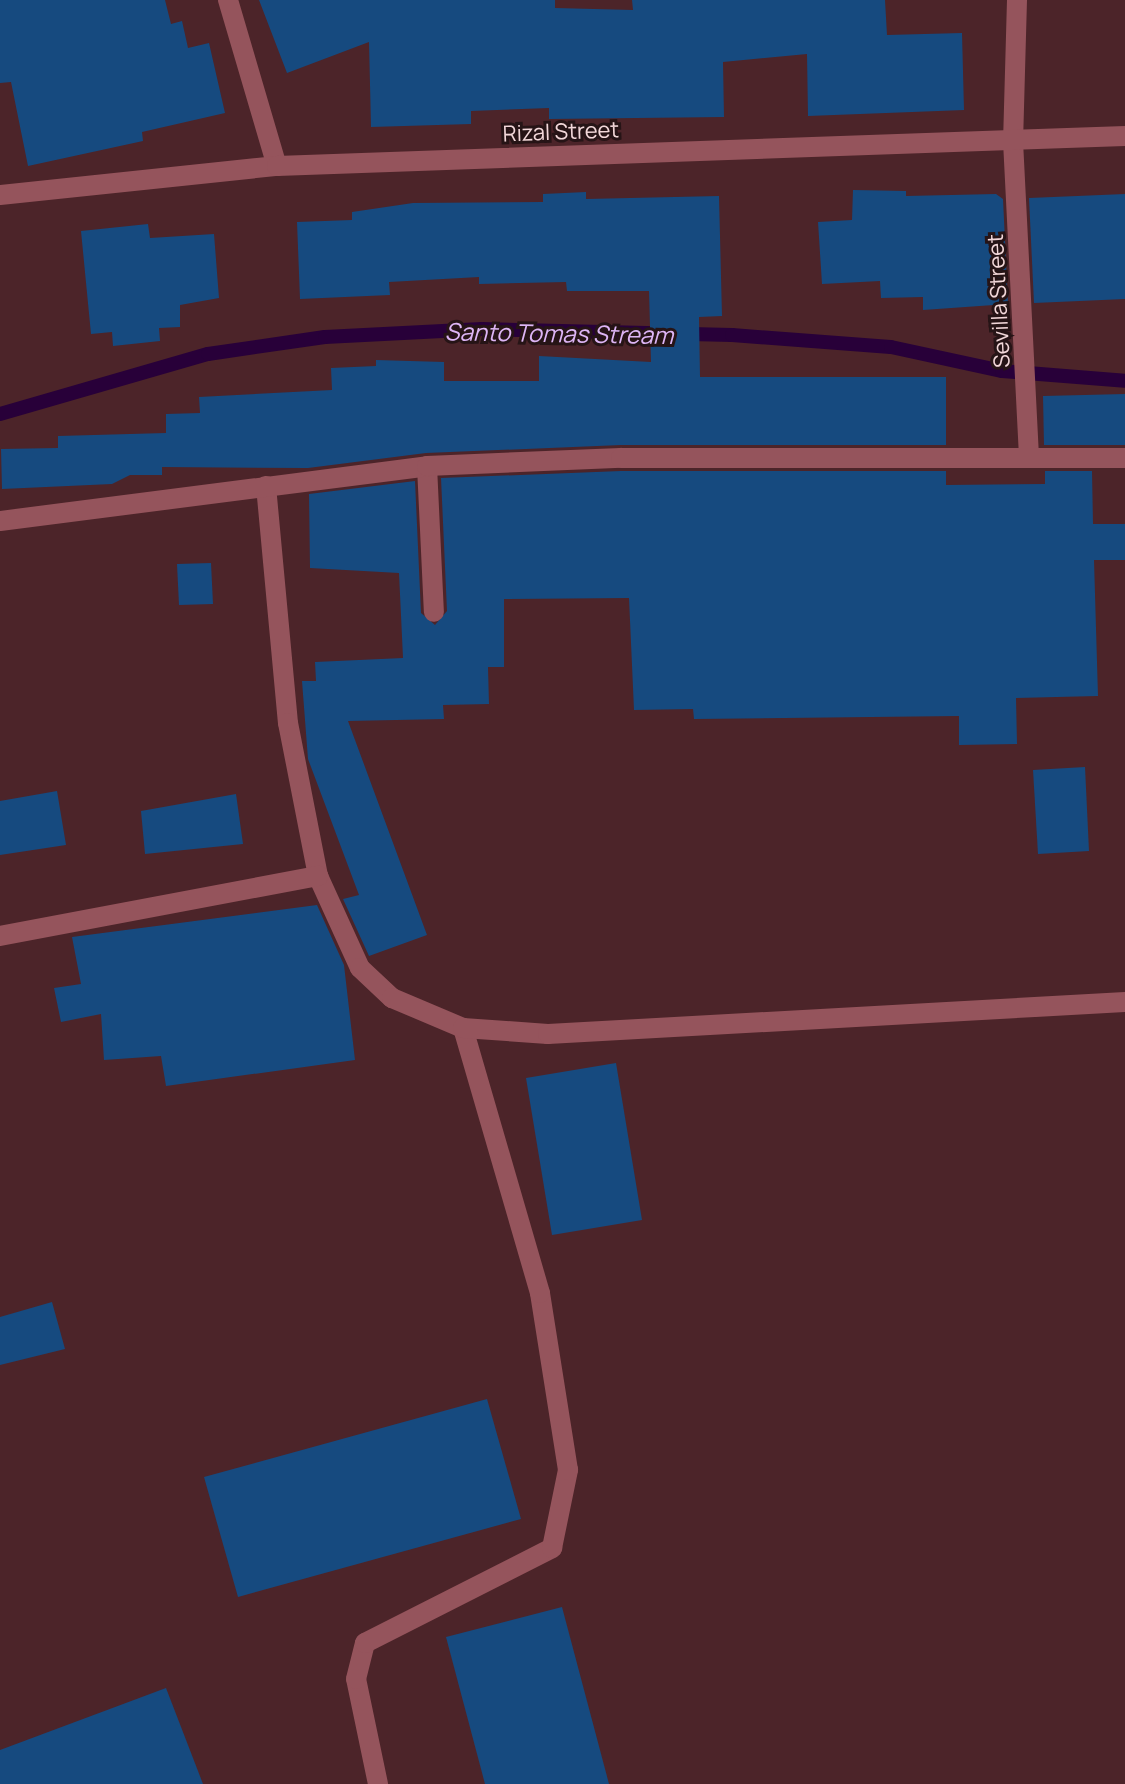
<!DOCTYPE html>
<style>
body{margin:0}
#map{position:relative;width:1125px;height:1784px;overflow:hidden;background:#4c2429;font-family:Manrope,sans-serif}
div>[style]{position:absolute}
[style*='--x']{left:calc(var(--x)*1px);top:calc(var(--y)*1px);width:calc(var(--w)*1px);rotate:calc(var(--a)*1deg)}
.stream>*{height:14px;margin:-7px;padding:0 7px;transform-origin:7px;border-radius:7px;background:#280039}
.building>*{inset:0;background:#164a7f}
.service>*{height:20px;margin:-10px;padding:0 10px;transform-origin:10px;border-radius:10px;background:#95545c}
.minor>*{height:20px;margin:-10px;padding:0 10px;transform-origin:10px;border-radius:10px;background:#95545c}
.tertiary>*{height:20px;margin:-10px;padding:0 10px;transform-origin:10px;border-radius:10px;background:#95545c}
span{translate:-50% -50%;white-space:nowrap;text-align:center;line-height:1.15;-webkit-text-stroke:6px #261416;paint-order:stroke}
.street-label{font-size:22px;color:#f2d7d9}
.water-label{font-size:24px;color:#ddb5f5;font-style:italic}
</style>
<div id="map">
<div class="stream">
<i style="--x:0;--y:414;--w:216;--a:-16.1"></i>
<i style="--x:208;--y:354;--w:118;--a:-8.3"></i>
<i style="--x:325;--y:337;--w:157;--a:-2.9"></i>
<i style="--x:482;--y:329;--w:250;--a:1.4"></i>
<i style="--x:732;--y:335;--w:159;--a:4.3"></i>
<i style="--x:891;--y:347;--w:114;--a:12.2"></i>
<i style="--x:1002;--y:371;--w:123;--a:4.6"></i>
</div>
<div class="building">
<i style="clip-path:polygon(0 0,165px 0,171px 24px,182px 21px,188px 48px,209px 43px,225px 113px,142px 132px,143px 141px,28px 166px,11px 82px,0 83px)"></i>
<i style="clip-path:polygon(259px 0,555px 0,555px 8px,633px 10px,632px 0,885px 0,887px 35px,962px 33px,964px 110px,808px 116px,807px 54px,723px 62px,724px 117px,549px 119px,549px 108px,471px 111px,471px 124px,371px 127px,369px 42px,287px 73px)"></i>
<i style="clip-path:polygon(853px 190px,906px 191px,906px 196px,996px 194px,1003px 199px,1008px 304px,923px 310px,923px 297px,881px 298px,880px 281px,822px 284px,818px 222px,852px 220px)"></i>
<i style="clip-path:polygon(586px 192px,586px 199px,719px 196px,722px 316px,699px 317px,700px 377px,946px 377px,946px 445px,621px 445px,426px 453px,308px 468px,162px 467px,162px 475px,130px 475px,112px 484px,2px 489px,1px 449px,58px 448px,58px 436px,166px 433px,166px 414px,200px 413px,199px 397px,332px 390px,331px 368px,376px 366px,376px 360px,444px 362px,444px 381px,539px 381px,539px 356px,651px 362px,649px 291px,567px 291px,566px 282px,479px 284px,479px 277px,389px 282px,390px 295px,300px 299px,297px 222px,352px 220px,352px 212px,413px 203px,543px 202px,543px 194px)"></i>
<i style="clip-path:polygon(1125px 194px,1125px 299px,1034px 303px,1029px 198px)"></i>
<i style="clip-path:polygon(148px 224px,150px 238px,214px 234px,219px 298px,180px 305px,180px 327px,159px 328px,160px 341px,113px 346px,112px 332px,91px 334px,81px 231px)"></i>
<i style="clip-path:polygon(1125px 394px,1125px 445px,1044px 445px,1043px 396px)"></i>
<i style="clip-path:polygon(621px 471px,946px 471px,946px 485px,1045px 484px,1045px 471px,1092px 471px,1093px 524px,1125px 524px,1125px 560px,1094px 560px,1098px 696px,1016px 698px,1017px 744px,959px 745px,959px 716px,694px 719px,693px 709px,634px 710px,629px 598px,504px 599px,504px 667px,488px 667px,489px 704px,443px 705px,444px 719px,348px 721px,427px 935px,369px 956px,343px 899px,359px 895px,308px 759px,302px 681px,316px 681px,315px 662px,403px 658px,399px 573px,310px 568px,309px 494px,415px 481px,421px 613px,435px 625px,447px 611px,441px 478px)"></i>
<i style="clip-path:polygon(211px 563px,213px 604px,179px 605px,177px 564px)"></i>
<i style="clip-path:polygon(1085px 767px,1089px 851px,1038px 854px,1033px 770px)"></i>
<i style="clip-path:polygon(57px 791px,66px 845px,0 855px,0 801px)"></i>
<i style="clip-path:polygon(236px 794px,243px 844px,145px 854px,141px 811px)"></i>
<i style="clip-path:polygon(317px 905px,344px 965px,355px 1060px,166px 1086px,161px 1056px,104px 1060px,101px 1014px,61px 1022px,54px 988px,81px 984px,72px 937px)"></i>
<i style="clip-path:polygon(616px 1063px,642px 1220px,552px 1235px,526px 1078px)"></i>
<i style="clip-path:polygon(52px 1302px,65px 1349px,0 1365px,0 1317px)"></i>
<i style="clip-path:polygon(487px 1399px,521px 1519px,238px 1597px,204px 1477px)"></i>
<i style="clip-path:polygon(562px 1607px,609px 1784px,485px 1784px,446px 1637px)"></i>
<i style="clip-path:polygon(166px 1688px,203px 1784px,0 1784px,0 1750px)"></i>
</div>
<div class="service">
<i style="--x:378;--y:1784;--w:107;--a:-101.8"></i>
<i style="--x:356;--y:1679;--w:37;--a:-76"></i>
<i style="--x:365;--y:1643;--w:210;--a:-26.9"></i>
<i style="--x:552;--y:1548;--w:80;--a:-78.4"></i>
<i style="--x:568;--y:1470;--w:179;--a:-99"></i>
<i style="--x:540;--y:1293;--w:276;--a:-106.2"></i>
</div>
<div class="minor">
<i style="--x:228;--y:0;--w:173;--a:73.6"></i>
<i style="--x:1017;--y:0;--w:141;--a:91.6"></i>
<i style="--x:1013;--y:141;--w:317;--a:87.1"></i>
<i style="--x:427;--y:466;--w:146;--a:87.3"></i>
<i style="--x:266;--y:486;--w:238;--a:84.7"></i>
<i style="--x:288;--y:723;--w:156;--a:78.9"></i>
<i style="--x:318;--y:876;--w:101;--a:65.5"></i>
<i style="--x:360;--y:968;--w:44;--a:43.2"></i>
<i style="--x:392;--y:998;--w:77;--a:22.9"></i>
<i style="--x:463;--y:1028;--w:85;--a:4"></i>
<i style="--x:548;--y:1034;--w:578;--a:-3.17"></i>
<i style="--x:0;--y:521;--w:431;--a:-7.3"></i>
<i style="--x:427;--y:466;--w:194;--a:-2.4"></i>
<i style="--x:621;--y:458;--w:504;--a:0"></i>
<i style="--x:0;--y:936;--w:324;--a:-10.7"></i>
</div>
<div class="tertiary">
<i style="--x:0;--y:195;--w:279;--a:-6"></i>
<i style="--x:277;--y:166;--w:849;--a:-2.03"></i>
</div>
<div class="street-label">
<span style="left:561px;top:132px;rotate:-2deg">Rizal Street</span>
<span style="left:999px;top:301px;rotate:-93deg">Sevilla Street</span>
</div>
<div class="water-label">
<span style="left:559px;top:333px;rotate:1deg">Santo Tomas Stream</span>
</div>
</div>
